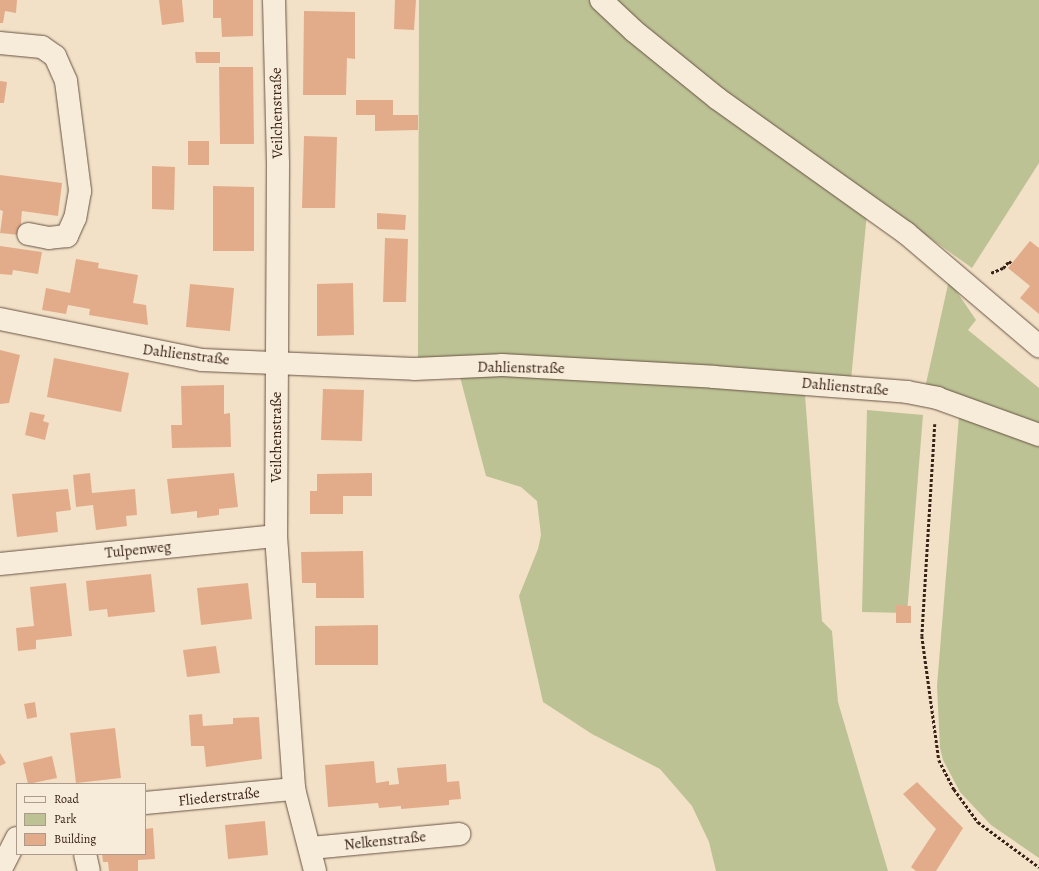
<!DOCTYPE html>
<meta charset="utf-8">
<style>
body{margin:0}
#map{position:relative;width:1039px;height:871px;overflow:hidden;background:#f2e1c6;font-family:Alegreya,serif}
div>[style]{position:absolute}
[style*='--x']{left:calc(var(--x)*1px);top:calc(var(--y)*1px);width:calc(var(--w)*1px);rotate:calc(var(--a)*1deg)}
.green>*{inset:0;background:#bcc294}
.building>*{inset:0;background:#e2ac8b}
.path>*{height:2.5px;margin-top:-1.25px;transform-origin:0;background:repeating-linear-gradient(90deg,#3a2219 0 3px,transparent 0 5px)}
.roads{filter:drop-shadow(0 0 1px #685244) drop-shadow(0 0 1px #685244)}
.minor>*{height:22px;margin:-11px;padding:0 11px;transform-origin:11px;border-radius:11px;background:#f7ecda}
span{translate:-50% -50%;white-space:nowrap;text-align:center;line-height:1.15;-webkit-text-stroke:4px #f7ecda;paint-order:stroke}
.street-label{font-size:15px;color:#3a2219}
.legend{position:absolute;left:16px;top:783px;width:130px;height:72px;box-sizing:border-box;background:#f7ecda;border:1px solid #ab9b8d;margin:0;padding:5px 7px;list-style:none;font-size:12px;color:#3a2219}
.legend li{display:flex;align-items:center;gap:8px;height:20px}
.legend b{width:20px;border:1px solid #ab9b8d}
</style>
<div id="map">
<div class="green">
<i style="clip-path:polygon(419px 0,589px 0,642px 51px,867px 213px,851px 380px,418px 358px)"></i>
<i style="clip-path:polygon(615px 0,1039px 0,1039px 163px,972px 268px,699px 73px)"></i>
<i style="clip-path:polygon(949px 280px,976px 320px,968px 330px,1039px 388px,1039px 429px,925px 388px)"></i>
<i style="clip-path:polygon(459px 373px,654px 380px,805px 395px,822px 621px,832px 631px,838px 702px,888px 871px,716px 871px,709px 842px,692px 806px,660px 769px,592px 734px,543px 702px,519px 596px,538px 549px,541px 535px,537px 501px,521px 487px,486px 476px)"></i>
<i style="clip-path:polygon(867px 410px,923px 415px,907px 613px,862px 612px)"></i>
<i style="clip-path:polygon(959px 416px,1039px 446px,1039px 858px,991px 825px,960px 792px,943px 760px,940px 748px,937px 686px)"></i>
</div>
<div class="building">
<i style="clip-path:polygon(0 0,17px 0,16px 13px,5px 11px,3px 23px,0 23px)"></i>
<i style="clip-path:polygon(159px 0,182px 0,184px 22px,162px 25px)"></i>
<i style="clip-path:polygon(213px 0,253px 0,253px 36px,222px 37px,221px 18px,213px 18px)"></i>
<i style="clip-path:polygon(395px 0,416px 0,414px 30px,394px 29px)"></i>
<i style="clip-path:polygon(304px 11px,355px 12px,355px 59px,347px 58px,346px 95px,303px 95px)"></i>
<i style="clip-path:polygon(195px 52px,220px 52px,220px 63px,196px 63px)"></i>
<i style="clip-path:polygon(219px 67px,253px 67px,254px 144px,220px 144px)"></i>
<i style="clip-path:polygon(0 81px,7px 82px,4px 103px,0 103px)"></i>
<i style="clip-path:polygon(356px 100px,393px 100px,393px 115px,418px 115px,418px 130px,375px 131px,375px 115px,356px 115px)"></i>
<i style="clip-path:polygon(304px 136px,337px 137px,335px 208px,302px 208px)"></i>
<i style="clip-path:polygon(188px 141px,209px 141px,209px 165px,188px 165px)"></i>
<i style="clip-path:polygon(152px 166px,175px 167px,174px 210px,152px 209px)"></i>
<i style="clip-path:polygon(0 175px,62px 183px,58px 216px,22px 211px,20px 235px,0 233px,3px 211px,0 210px)"></i>
<i style="clip-path:polygon(213px 186px,254px 187px,254px 251px,213px 251px)"></i>
<i style="clip-path:polygon(377px 213px,406px 215px,405px 230px,377px 229px)"></i>
<i style="clip-path:polygon(385px 238px,408px 239px,406px 302px,383px 302px)"></i>
<i style="clip-path:polygon(1030px 241px,1039px 248px,1039px 314px,1020px 298px,1030px 286px,1008px 268px)"></i>
<i style="clip-path:polygon(0 246px,42px 252px,38px 274px,13px 270px,12px 275px,0 274px)"></i>
<i style="clip-path:polygon(76px 259px,99px 263px,98px 268px,138px 275px,133px 303px,146px 305px,148px 325px,89px 315px,90px 309px,68px 305px,66px 314px,42px 310px,46px 288px,70px 293px)"></i>
<i style="clip-path:polygon(353px 283px,354px 335px,317px 336px,317px 284px)"></i>
<i style="clip-path:polygon(190px 284px,234px 288px,230px 331px,186px 327px)"></i>
<i style="clip-path:polygon(0 350px,20px 355px,9px 403px,0 404px)"></i>
<i style="clip-path:polygon(54px 358px,129px 373px,121px 412px,47px 397px)"></i>
<i style="clip-path:polygon(224px 385px,224px 414px,230px 413px,231px 447px,172px 448px,171px 425px,182px 425px,181px 386px)"></i>
<i style="clip-path:polygon(323px 389px,364px 390px,362px 441px,321px 440px)"></i>
<i style="clip-path:polygon(30px 412px,45px 415px,43px 421px,49px 423px,45px 440px,25px 435px)"></i>
<i style="clip-path:polygon(90px 473px,92px 493px,135px 489px,137px 515px,126px 516px,127px 526px,96px 530px,93px 505px,76px 507px,73px 475px)"></i>
<i style="clip-path:polygon(234px 473px,238px 507px,219px 509px,219px 515px,197px 518px,197px 511px,171px 514px,167px 479px)"></i>
<i style="clip-path:polygon(372px 473px,372px 496px,343px 496px,343px 514px,310px 514px,310px 491px,317px 491px,317px 474px)"></i>
<i style="clip-path:polygon(68px 489px,71px 510px,56px 512px,58px 532px,17px 537px,12px 494px)"></i>
<i style="clip-path:polygon(363px 551px,364px 598px,316px 598px,316px 583px,302px 583px,301px 552px)"></i>
<i style="clip-path:polygon(151px 574px,155px 612px,108px 617px,107px 609px,89px 611px,86px 581px)"></i>
<i style="clip-path:polygon(66px 583px,72px 636px,36px 640px,36px 649px,18px 651px,16px 628px,34px 626px,30px 587px)"></i>
<i style="clip-path:polygon(248px 583px,252px 619px,201px 625px,197px 588px)"></i>
<i style="clip-path:polygon(896px 605px,911px 606px,911px 623px,896px 623px)"></i>
<i style="clip-path:polygon(378px 625px,378px 665px,315px 665px,315px 626px)"></i>
<i style="clip-path:polygon(216px 646px,220px 673px,187px 677px,183px 650px)"></i>
<i style="clip-path:polygon(35px 702px,37px 717px,27px 719px,24px 704px)"></i>
<i style="clip-path:polygon(202px 714px,203px 726px,233px 724px,233px 718px,259px 717px,262px 759px,206px 767px,204px 746px,191px 746px,189px 715px)"></i>
<i style="clip-path:polygon(115px 728px,121px 778px,76px 783px,70px 733px)"></i>
<i style="clip-path:polygon(0 753px,6px 763px,0 766px)"></i>
<i style="clip-path:polygon(52px 756px,57px 778px,28px 784px,23px 763px)"></i>
<i style="clip-path:polygon(374px 761px,376px 783px,389px 781px,389px 785px,399px 784px,397px 768px,446px 764px,447px 782px,459px 781px,461px 799px,449px 800px,449px 805px,401px 809px,401px 806px,379px 808px,378px 803px,328px 807px,325px 765px)"></i>
<i style="clip-path:polygon(917px 782px,963px 828px,936px 871px,916px 871px,911px 867px,936px 829px,903px 794px)"></i>
<i style="clip-path:polygon(265px 821px,268px 855px,228px 859px,225px 825px)"></i>
<i style="clip-path:polygon(153px 828px,155px 859px,138px 860px,138px 871px,109px 871px,108px 862px,103px 862px,102px 854px,145px 854px,145px 829px)"></i>
</div>
<div class="path">
<i style="--x:991;--y:273;--w:13;--a:-23"></i>
<i style="--x:1003;--y:268;--w:9;--a:-49"></i>
<i style="--x:1009;--y:261;--w:4;--a:45"></i>
<i style="--x:935;--y:424;--w:212;--a:93.5"></i>
<i style="--x:922;--y:636;--w:125;--a:82.2"></i>
<i style="--x:939;--y:760;--w:33;--a:63"></i>
<i style="--x:954;--y:789;--w:41;--a:54"></i>
<i style="--x:978;--y:822;--w:76;--a:36.4"></i>
</div>
<div class="roads">
<div class="minor">
<i style="--x:274;--y:0;--w:164;--a:88.6"></i>
<i style="--x:278;--y:164;--w:372;--a:90.3"></i>
<i style="--x:276;--y:536;--w:254;--a:85.9"></i>
<i style="--x:294;--y:789;--w:85;--a:75.6"></i>
<i style="--x:601;--y:0;--w:45;--a:43.2"></i>
<i style="--x:634;--y:31;--w:108;--a:39"></i>
<i style="--x:718;--y:99;--w:231;--a:35.5"></i>
<i style="--x:906;--y:233;--w:175;--a:40.4"></i>
<i style="--x:0;--y:43;--w:42;--a:5.4"></i>
<i style="--x:42;--y:47;--w:16;--a:35"></i>
<i style="--x:55;--y:56;--w:27;--a:66"></i>
<i style="--x:66;--y:81;--w:111;--a:82.7"></i>
<i style="--x:80;--y:191;--w:27;--a:100"></i>
<i style="--x:75;--y:218;--w:20;--a:114"></i>
<i style="--x:67;--y:236;--w:18;--a:174"></i>
<i style="--x:49;--y:238;--w:21;--a:-169"></i>
<i style="--x:0;--y:319;--w:206;--a:11.5"></i>
<i style="--x:202;--y:360;--w:212;--a:2.4"></i>
<i style="--x:414;--y:369;--w:88;--a:-2.6"></i>
<i style="--x:502;--y:365;--w:212;--a:3.2"></i>
<i style="--x:714;--y:377;--w:194;--a:4.4"></i>
<i style="--x:907;--y:392;--w:31;--a:11"></i>
<i style="--x:937;--y:398;--w:109;--a:19.9"></i>
<i style="--x:0;--y:564;--w:277;--a:-5.8"></i>
<i style="--x:145;--y:803;--w:150;--a:-5.4"></i>
<i style="--x:311;--y:848;--w:149;--a:-5.4"></i>
<i style="--x:85;--y:854;--w:17;--a:77"></i>
<i style="--x:0;--y:871;--w:37;--a:-63"></i>
</div>
</div>
<div class="street-label">
<span style="left:277px;top:113px;rotate:-91deg">Veilchenstraße</span>
<span style="left:186px;top:355px;rotate:7deg">Dahlienstraße</span>
<span style="left:521px;top:368px;rotate:1deg">Dahlienstraße</span>
<span style="left:845px;top:387px;rotate:5deg">Dahlienstraße</span>
<span style="left:277px;top:437px;rotate:-90deg">Veilchenstraße</span>
<span style="left:138px;top:550px;rotate:-6deg">Tulpenweg</span>
<span style="left:219px;top:797px;rotate:-6deg">Fliederstraße</span>
<span style="left:385px;top:841px;rotate:-6deg">Nelkenstraße</span>
</div>
<ul class="legend">
<li><b style="height:5px;background:#f7ecda"></b>Road</li>
<li><b style="height:11px;background:#bcc294"></b>Park</li>
<li><b style="height:11px;background:#e2ac8b"></b>Building</li>
</ul>
</div>
